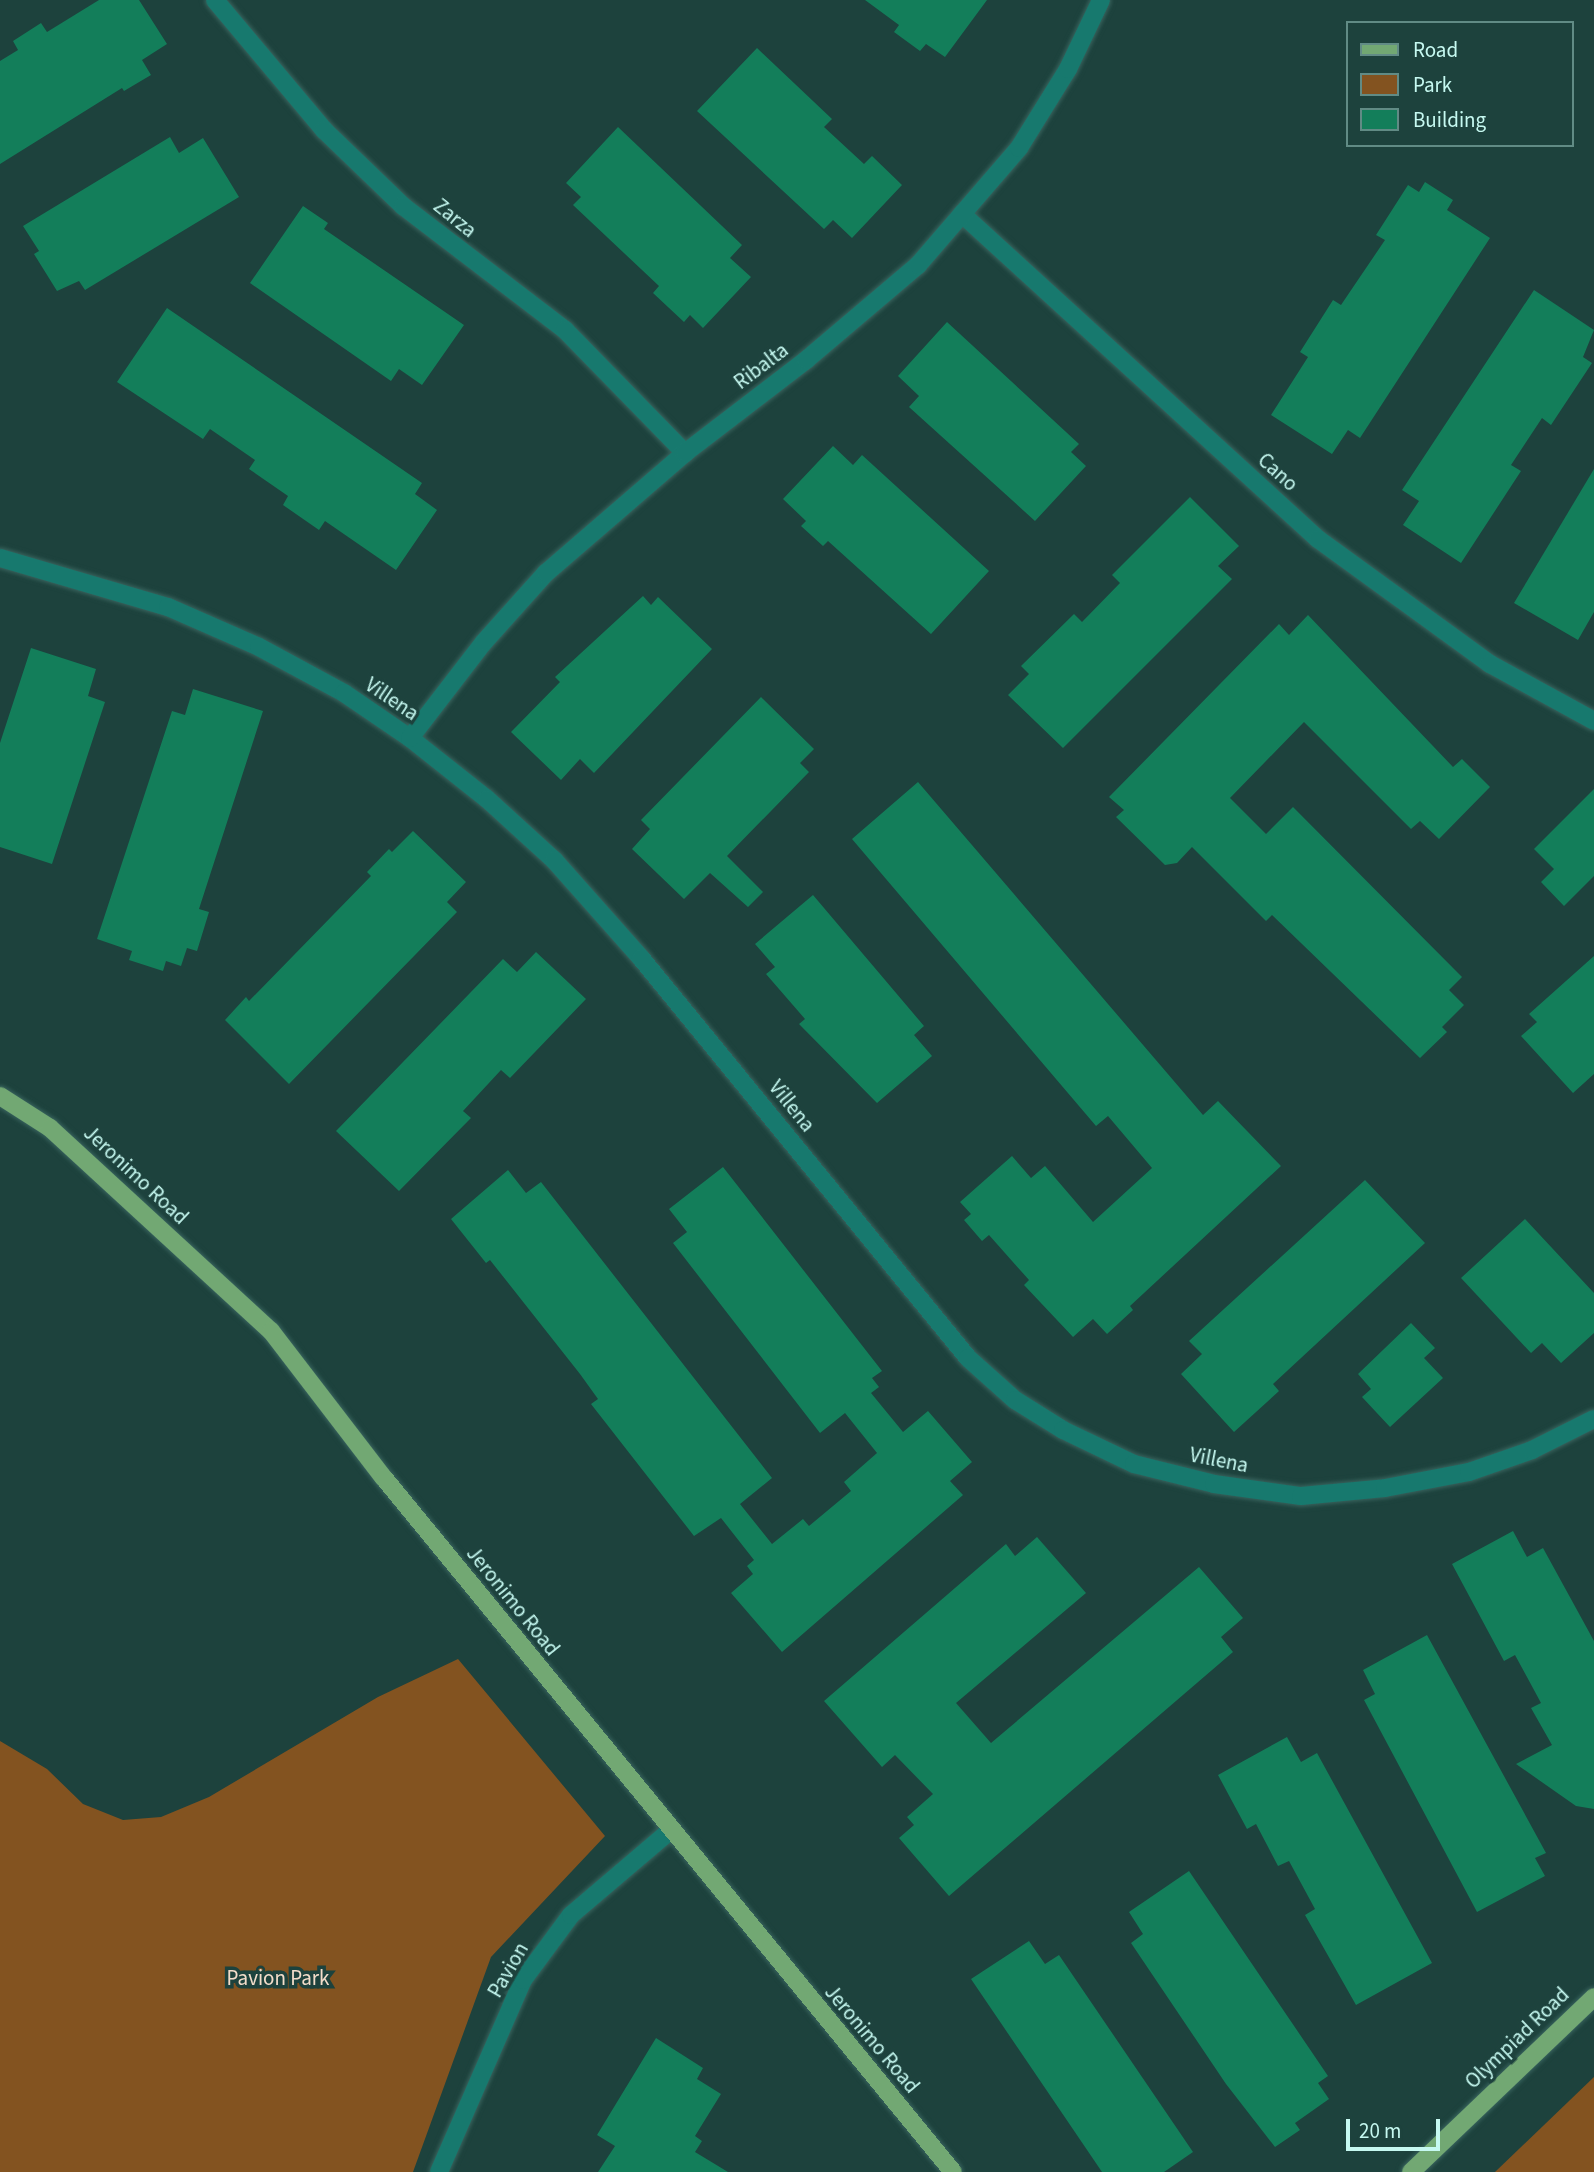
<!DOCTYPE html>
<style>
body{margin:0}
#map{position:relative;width:1594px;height:2172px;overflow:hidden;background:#1d423d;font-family:"Source Sans 3",sans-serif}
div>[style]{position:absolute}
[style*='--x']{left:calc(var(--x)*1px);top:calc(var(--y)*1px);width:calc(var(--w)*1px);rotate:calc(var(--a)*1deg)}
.green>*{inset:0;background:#835320}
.building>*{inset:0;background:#137e5a}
.roads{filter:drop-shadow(0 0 2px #38635d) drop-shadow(0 0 2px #38635d)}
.minor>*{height:18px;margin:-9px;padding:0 9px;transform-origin:9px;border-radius:9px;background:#17796e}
.major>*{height:18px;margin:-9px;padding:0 9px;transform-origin:9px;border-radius:9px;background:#72a873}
span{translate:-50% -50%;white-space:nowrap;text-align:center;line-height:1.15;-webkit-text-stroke:7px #1d423d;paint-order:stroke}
.street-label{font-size:21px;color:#c6f9f1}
.park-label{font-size:21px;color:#f3ddca}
.legend{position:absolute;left:1346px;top:21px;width:228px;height:126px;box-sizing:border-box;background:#1d423d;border:2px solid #618b85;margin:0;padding:9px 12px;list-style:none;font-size:21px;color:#c6f9f1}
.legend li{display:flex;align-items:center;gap:14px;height:35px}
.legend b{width:35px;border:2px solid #618b85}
.scale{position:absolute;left:1346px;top:2119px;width:94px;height:32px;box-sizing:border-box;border:4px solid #c6f9f1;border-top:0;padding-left:9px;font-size:21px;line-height:24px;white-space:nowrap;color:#c6f9f1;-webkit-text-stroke:5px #1d423d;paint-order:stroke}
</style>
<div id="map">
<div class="green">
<i style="clip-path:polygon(458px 1659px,605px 1836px,491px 1957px,413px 2172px,0 2172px,0 1741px,47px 1769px,83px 1804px,123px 1820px,161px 1817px,209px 1797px,378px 1697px)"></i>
<i style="clip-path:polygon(1594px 2077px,1594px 2172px,1495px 2172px)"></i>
</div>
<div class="building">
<i style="clip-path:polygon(99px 0,139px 0,167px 44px,142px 60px,151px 75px,124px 91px,122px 88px,0 164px,0 61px,18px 50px,13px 41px,41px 23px,47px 32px)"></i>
<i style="clip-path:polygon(865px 0,987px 0,945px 57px,926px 44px,920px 51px,894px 32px,899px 25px)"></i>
<i style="clip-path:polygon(757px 48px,832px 119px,824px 127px,864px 164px,872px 156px,902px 185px,852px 238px,833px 220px,824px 229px,697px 111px)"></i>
<i style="clip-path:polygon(618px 127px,742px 245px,730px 258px,751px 277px,703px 328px,690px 315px,684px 322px,653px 293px,659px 286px,573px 205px,581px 197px,566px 183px)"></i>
<i style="clip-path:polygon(170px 137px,179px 153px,203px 138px,239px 197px,85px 290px,79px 281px,57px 291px,34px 254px,39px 251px,23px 226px)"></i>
<i style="clip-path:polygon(1425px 182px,1453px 200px,1447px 210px,1490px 238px,1360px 438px,1348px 430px,1332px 454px,1271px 415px,1308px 357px,1300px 352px,1333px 300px,1341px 305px,1385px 240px,1376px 235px,1408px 185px,1419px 192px)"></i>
<i style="clip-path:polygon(303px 206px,328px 223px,324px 229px,464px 325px,422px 385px,399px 369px,391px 381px,250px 283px)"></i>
<i style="clip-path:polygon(1534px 290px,1594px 330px,1583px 357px,1592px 363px,1551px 425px,1542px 418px,1511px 465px,1521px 471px,1461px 563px,1403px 525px,1419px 501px,1402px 490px)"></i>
<i style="clip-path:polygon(167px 308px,422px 483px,415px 494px,437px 510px,396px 570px,325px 521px,319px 530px,283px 505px,288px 496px,249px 469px,255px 460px,210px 429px,203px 439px,117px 382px)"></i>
<i style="clip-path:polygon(947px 322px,1079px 444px,1071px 452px,1086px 466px,1035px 521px,909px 407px,919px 396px,898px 376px)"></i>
<i style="clip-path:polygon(833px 446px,853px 465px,862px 455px,989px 571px,931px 634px,828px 541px,823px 546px,801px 526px,806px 521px,783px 499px)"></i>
<i style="clip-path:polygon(1594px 469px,1594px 612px,1578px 640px,1514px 603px)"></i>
<i style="clip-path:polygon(1190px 497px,1239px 546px,1218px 566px,1232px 579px,1063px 748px,1008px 695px,1029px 674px,1021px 666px,1074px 614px,1082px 622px,1120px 583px,1112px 575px)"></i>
<i style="clip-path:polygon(643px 596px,651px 605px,658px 597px,712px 649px,594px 773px,580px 759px,561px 780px,511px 732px,560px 682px,555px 677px)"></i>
<i style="clip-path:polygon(1308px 615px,1453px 767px,1462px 759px,1490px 787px,1439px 839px,1420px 821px,1411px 829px,1304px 722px,1230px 798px,1266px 834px,1293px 807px,1462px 977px,1449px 990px,1464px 1005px,1442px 1027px,1447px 1032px,1420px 1058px,1272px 915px,1266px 921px,1192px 847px,1177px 863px,1165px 865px,1116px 817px,1124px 810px,1109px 797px,1279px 624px,1289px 635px)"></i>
<i style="clip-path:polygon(31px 648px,96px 669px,88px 696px,105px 702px,52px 864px,0 847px,0 743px)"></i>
<i style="clip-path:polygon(193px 689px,263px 711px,199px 909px,209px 912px,197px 951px,187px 948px,181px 966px,166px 961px,163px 971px,129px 960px,132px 951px,97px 939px,172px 711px,185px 715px)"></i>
<i style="clip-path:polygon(761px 697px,814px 749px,800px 763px,809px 772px,727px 856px,763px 892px,748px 907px,710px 873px,684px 899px,632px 849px,650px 829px,641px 820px)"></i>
<i style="clip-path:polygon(918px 782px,1203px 1115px,1218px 1101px,1281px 1166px,1130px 1306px,1133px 1310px,1107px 1334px,1093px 1319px,1073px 1337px,1024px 1285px,1029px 1280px,989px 1235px,982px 1241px,964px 1220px,971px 1214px,960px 1202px,1012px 1156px,1031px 1178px,1045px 1166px,1093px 1222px,1152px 1168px,1108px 1116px,1096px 1126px,852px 839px)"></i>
<i style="clip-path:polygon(1594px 789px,1594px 876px,1564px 906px,1541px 882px,1554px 869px,1534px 849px)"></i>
<i style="clip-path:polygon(413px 831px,466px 882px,447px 902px,457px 912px,289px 1084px,225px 1020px,246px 997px,249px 1001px,371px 876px,367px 872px,389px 849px,392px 852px)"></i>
<i style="clip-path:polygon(813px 895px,924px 1026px,914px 1035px,932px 1056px,877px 1103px,799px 1024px,805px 1019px,766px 974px,775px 967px,755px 944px)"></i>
<i style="clip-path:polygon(536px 952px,586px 999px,510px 1078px,501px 1070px,463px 1111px,471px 1118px,399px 1191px,336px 1131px,503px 959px,517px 972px)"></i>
<i style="clip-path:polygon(1594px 956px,1594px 1074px,1573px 1093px,1521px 1036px,1537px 1022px,1529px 1014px)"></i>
<i style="clip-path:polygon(723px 1167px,882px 1371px,872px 1378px,879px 1387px,871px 1393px,903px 1432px,928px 1411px,972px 1462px,950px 1481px,963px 1495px,782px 1652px,731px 1593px,753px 1574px,747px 1566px,754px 1560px,721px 1518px,694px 1536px,591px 1404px,598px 1399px,580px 1374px,490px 1260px,486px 1263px,451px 1219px,508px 1170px,526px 1193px,541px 1182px,772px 1478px,740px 1504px,772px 1544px,803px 1519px,809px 1526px,851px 1491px,844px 1482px,877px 1453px,845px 1413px,820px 1433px,673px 1243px,687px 1232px,669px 1209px)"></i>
<i style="clip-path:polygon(1365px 1180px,1425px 1243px,1273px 1384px,1279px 1391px,1234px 1432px,1181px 1374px,1202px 1354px,1189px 1341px)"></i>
<i style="clip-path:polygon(1525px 1219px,1594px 1293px,1594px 1333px,1561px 1363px,1542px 1343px,1531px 1353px,1461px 1278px)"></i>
<i style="clip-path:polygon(1411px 1323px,1435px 1348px,1424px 1358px,1443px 1378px,1390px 1427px,1362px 1397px,1371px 1389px,1358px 1374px)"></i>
<i style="clip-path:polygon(1513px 1531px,1527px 1557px,1543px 1548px,1594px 1641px,1594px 1809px,1576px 1806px,1516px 1764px,1552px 1745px,1531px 1708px,1541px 1703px,1515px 1655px,1504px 1661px,1452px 1564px)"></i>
<i style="clip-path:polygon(1037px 1537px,1086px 1593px,956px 1703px,991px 1743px,1199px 1567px,1243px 1618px,1221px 1637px,1233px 1652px,949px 1896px,899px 1838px,914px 1825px,907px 1817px,933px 1794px,895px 1755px,882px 1767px,824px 1701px,1006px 1544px,1015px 1556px)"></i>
<i style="clip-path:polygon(1427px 1635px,1546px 1853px,1535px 1858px,1545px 1876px,1477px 1912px,1364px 1700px,1375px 1694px,1363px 1670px)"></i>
<i style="clip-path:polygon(1287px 1737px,1301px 1762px,1317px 1753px,1432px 1963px,1356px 2005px,1305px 1915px,1315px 1909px,1289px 1861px,1278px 1866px,1256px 1824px,1247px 1829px,1218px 1775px)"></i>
<i style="clip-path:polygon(1189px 1871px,1328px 2076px,1318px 2083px,1329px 2099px,1295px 2123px,1300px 2130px,1275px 2147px,1226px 2084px,1131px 1943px,1143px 1934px,1129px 1912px)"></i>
<i style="clip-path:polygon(1029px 1941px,1045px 1964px,1059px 1955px,1193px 2152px,1164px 2172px,1102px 2172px,971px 1979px)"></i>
<i style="clip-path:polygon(656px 2038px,703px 2068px,697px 2079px,721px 2094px,695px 2136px,702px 2141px,695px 2152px,728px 2172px,598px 2172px,615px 2146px,597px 2135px)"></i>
</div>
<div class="roads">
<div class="minor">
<i style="--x:215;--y:0;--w:170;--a:50"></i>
<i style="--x:324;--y:130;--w:110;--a:43.9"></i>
<i style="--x:403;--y:206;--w:204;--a:37.4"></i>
<i style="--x:565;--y:330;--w:172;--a:45.7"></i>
<i style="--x:962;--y:214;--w:482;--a:42.4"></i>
<i style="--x:1318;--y:539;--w:213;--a:36"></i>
<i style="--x:1490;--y:664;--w:119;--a:28.7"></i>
<i style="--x:0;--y:558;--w:175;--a:16.3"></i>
<i style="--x:168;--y:607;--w:99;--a:23.7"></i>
<i style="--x:259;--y:647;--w:97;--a:28.4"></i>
<i style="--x:344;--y:693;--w:80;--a:34.3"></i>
<i style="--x:410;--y:738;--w:98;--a:38.4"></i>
<i style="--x:487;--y:799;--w:91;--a:42.3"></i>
<i style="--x:554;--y:860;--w:131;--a:48.4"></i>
<i style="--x:641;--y:958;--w:517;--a:50.73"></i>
<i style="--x:968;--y:1358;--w:63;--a:41.8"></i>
<i style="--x:1015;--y:1400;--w:57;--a:32"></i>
<i style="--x:1063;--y:1430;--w:79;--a:25.6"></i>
<i style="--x:1134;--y:1464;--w:82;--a:14"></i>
<i style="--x:1214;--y:1484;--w:88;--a:7.9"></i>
<i style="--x:1301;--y:1496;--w:84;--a:-5.4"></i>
<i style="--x:1385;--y:1488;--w:86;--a:-10.8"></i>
<i style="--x:1469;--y:1472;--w:67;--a:-19.2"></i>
<i style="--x:1532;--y:1450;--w:69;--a:-26.6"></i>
<i style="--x:410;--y:738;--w:121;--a:-52.4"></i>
<i style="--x:484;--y:642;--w:93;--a:-48.1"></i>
<i style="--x:546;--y:573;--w:184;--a:-40.8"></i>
<i style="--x:685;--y:453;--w:153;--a:-37.5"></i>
<i style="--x:806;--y:360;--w:147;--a:-40.3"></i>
<i style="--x:918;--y:265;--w:155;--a:-49.2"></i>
<i style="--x:1019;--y:148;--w:93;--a:-58.2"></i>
<i style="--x:1068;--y:69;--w:76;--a:-64.4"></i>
<i style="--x:439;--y:2172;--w:210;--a:-66.4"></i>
<i style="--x:523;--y:1980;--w:81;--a:-53.6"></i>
<i style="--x:571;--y:1915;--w:131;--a:-40.4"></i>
</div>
<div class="major">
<i style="--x:0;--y:1096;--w:59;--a:32.6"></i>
<i style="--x:50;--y:1128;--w:300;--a:42.6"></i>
<i style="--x:271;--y:1331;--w:185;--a:52.5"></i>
<i style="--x:384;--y:1478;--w:897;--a:50.65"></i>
<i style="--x:1411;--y:2172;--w:253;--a:-43.7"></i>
</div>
</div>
<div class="street-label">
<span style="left:455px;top:218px;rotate:39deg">Zarza</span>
<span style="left:761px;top:366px;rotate:-37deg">Ribalta</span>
<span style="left:1278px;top:472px;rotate:42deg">Cano</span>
<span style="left:392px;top:699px;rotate:34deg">Villena</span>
<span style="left:792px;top:1106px;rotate:51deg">Villena</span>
<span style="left:136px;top:1175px;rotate:43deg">Jeronimo Road</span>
<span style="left:1219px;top:1460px;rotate:11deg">Villena</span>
<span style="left:513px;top:1601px;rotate:51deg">Jeronimo Road</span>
<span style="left:508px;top:1970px;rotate:-60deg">Pavion</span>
<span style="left:1517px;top:2038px;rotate:-44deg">Olympiad Road</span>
<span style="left:872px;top:2039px;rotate:50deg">Jeronimo Road</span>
</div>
<div class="park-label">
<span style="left:278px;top:1978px">Pavion Park</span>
</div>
<ul class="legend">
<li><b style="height:9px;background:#72a873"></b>Road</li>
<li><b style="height:19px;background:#835320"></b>Park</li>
<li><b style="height:19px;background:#137e5a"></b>Building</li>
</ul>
<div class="scale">20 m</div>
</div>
